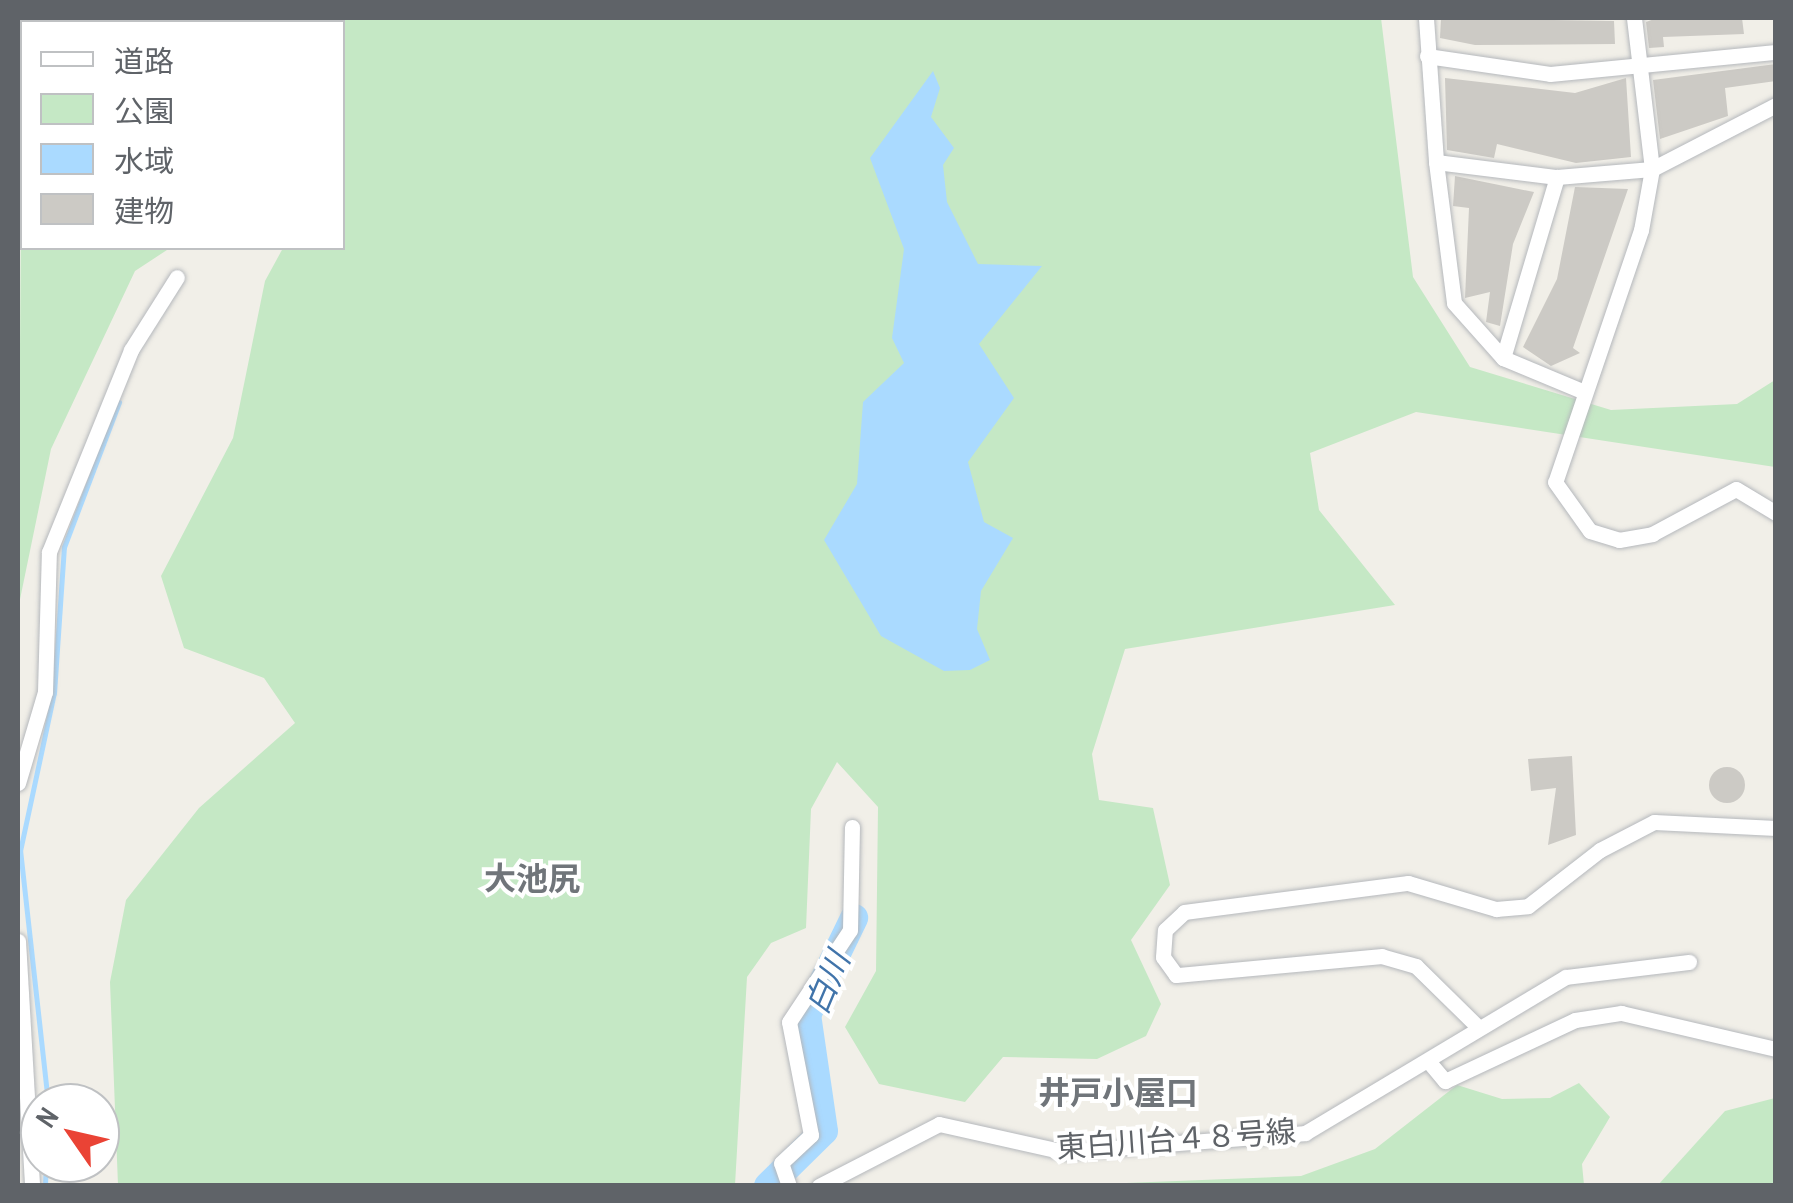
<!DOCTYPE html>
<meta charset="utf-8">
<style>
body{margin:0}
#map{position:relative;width:1793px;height:1203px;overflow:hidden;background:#f1efe8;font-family:"Archivo Narrow","Noto Sans JP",sans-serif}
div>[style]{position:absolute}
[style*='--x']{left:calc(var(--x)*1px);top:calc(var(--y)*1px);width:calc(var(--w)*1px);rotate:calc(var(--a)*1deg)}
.green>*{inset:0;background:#c5e8c5}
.water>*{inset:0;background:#aadaff}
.stream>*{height:5px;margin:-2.5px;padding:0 2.5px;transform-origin:2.5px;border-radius:2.5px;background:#aadaff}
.river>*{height:28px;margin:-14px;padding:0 14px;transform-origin:14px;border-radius:14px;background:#aadaff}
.building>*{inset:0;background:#cccac5}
.round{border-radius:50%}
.roads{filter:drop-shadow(0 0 2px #b5b8bc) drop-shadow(0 0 2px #b5b8bc)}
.street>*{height:15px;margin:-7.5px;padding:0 7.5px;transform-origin:7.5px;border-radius:7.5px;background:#fff}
span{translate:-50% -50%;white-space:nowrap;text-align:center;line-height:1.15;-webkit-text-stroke:8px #fff;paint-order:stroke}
.street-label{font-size:30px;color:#5f6368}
.neighbourhood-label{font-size:32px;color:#70757a;font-weight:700}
.water-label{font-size:32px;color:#4174aa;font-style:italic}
.frame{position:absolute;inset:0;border:20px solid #5f6368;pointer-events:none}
.legend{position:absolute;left:20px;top:20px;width:325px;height:230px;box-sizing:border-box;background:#fff;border:2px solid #bfc1c3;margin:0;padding:12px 18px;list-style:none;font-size:30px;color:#5f6368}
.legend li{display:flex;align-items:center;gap:20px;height:50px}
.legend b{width:50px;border:2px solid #bfc1c3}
.north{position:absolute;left:20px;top:1083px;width:100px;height:100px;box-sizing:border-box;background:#fff;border:2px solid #bfc1c3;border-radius:50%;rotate:304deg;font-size:28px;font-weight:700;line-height:40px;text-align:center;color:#5f6368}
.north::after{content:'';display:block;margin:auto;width:35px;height:45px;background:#ea4335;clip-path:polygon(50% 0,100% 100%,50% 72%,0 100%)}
</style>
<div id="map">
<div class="green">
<i style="clip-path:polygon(156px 18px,1381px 18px,1413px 277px,1470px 367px,1611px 410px,1737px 404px,1775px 380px,1775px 467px,1416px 412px,1310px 453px,1319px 510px,1395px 605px,1125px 649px,1092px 754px,1099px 800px,1153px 808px,1170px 885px,1131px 940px,1161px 1004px,1146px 1036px,1097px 1059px,1003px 1057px,965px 1102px,879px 1084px,845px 1027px,876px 971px,878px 807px,837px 762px,811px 809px,806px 928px,771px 943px,747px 977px,735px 1185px,118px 1185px,110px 982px,126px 900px,199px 808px,295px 723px,264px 678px,184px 648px,161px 576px,233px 438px,265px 281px,283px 248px,342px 248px,342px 22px)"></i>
<i style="clip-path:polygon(22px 86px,22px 248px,170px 248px,135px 271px,51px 449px,18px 609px)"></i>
<i style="clip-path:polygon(1579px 1083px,1610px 1117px,1582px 1164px,1584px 1185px,1075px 1185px,1301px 1176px,1375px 1149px,1457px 1085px,1502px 1099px,1550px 1098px)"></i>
<i style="clip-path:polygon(1775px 1098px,1775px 1185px,1658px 1185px,1725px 1111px)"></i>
</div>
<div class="water">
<i style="clip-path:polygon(933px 71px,940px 88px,931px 117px,954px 148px,943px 165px,947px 202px,978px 264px,1042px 266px,979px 344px,1014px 398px,968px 462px,984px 522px,1013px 538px,981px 591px,977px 629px,990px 660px,970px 670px,944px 671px,881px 636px,824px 540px,857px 484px,863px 402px,904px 363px,892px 338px,904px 249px,870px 158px)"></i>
</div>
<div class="stream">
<i style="--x:48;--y:1103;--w:254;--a:-96.3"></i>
<i style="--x:20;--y:851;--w:162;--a:-77.9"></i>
<i style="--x:54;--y:693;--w:146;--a:-86.1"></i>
<i style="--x:64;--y:547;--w:155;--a:-69.2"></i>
<i style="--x:45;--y:1186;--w:23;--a:-88"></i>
</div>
<div class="river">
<i style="--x:768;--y:1186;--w:78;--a:-44.5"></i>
<i style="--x:824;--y:1131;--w:117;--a:-98.3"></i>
<i style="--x:807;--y:1015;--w:108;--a:-64.1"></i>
</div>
<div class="building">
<i style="clip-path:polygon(1441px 18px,1614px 21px,1615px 44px,1475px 45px,1440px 38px)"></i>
<i style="clip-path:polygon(1657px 18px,1742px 18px,1744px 34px,1663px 37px,1664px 47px,1649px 48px,1646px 22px)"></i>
<i style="clip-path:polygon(1776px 64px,1776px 81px,1725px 88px,1728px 116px,1660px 139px,1653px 80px)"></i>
<i style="clip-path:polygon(1445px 78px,1575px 93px,1626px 78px,1631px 157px,1576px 163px,1497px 144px,1494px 158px,1447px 150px)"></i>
<i style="clip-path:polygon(1455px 176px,1534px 192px,1513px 244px,1500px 326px,1486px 322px,1490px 292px,1465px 298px,1469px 208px,1453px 206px)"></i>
<i style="clip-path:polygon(1575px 187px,1628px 189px,1573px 348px,1580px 353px,1551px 366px,1523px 347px,1557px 279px)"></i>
<i style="clip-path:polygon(1572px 756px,1576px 835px,1548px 845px,1556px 788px,1531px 791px,1528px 759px)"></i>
<i class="round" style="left:1709px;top:767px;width:36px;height:36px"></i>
</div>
<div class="roads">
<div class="street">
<i style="--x:1426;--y:18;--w:144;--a:86"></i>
<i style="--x:1436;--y:162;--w:122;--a:7.1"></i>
<i style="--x:1557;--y:177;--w:95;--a:-4.8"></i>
<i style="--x:1652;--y:169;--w:140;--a:-27.3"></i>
<i style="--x:1634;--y:18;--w:152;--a:83.2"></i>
<i style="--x:1652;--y:169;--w:62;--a:100.2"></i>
<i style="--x:1641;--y:230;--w:266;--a:108.8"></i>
<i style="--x:1555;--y:482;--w:60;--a:54.5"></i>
<i style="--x:1590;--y:531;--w:30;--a:17"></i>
<i style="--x:1619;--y:540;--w:34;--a:-10"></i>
<i style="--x:1652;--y:534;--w:95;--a:-28.2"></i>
<i style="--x:1736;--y:489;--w:47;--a:31"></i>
<i style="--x:1427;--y:56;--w:124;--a:8.3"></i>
<i style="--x:1550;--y:74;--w:227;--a:-5.6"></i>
<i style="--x:1436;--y:162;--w:142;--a:82.7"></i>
<i style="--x:1454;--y:303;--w:74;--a:48.3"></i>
<i style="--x:1503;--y:358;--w:86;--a:22.7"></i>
<i style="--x:1503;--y:358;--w:189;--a:-73.4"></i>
<i style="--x:18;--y:783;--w:95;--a:-73.5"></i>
<i style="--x:45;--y:692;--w:140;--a:-88.4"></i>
<i style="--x:49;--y:552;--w:218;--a:-67.9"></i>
<i style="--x:131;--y:350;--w:86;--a:-57.8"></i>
<i style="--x:18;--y:941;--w:245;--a:86.7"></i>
<i style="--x:1479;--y:1028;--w:88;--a:-135.5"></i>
<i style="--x:1416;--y:966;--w:35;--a:-164"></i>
<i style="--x:1382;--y:956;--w:207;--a:174.7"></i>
<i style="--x:1176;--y:975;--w:22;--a:-126"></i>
<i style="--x:1163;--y:957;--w:27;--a:-86"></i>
<i style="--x:1165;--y:930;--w:26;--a:-43"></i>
<i style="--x:1184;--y:912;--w:226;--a:-7.4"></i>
<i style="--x:1408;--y:883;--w:92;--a:16.5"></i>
<i style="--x:1496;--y:909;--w:32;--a:-5"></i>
<i style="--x:1528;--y:906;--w:91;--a:-37.9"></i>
<i style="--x:1600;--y:850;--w:61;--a:-27.4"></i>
<i style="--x:1654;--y:822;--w:122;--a:2.8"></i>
<i style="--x:1429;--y:1062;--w:25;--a:50"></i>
<i style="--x:1445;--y:1081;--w:144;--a:-25.1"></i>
<i style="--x:1575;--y:1020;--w:47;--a:-8.7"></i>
<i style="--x:1621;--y:1013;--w:159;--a:13.1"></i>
<i style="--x:789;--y:1186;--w:24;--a:-109"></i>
<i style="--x:781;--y:1163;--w:41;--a:-43"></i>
<i style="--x:811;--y:1135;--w:115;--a:-101"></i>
<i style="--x:789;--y:1022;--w:110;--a:-56.5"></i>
<i style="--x:850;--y:930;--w:103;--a:-88.9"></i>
<i style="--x:819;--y:1186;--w:135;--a:-27.3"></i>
<i style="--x:939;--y:1124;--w:128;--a:12.6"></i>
<i style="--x:1064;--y:1152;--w:242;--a:-4.5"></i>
<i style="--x:1305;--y:1133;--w:304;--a:-30.9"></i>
<i style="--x:1566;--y:977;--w:124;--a:-7"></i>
</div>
</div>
<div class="street-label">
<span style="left:1176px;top:1139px;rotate:-4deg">東白川台４８号線</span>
</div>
<div class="neighbourhood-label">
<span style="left:532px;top:879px">大池尻</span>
<span style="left:1118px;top:1093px">井戸小屋口</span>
</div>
<div class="water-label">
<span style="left:828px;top:983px;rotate:-67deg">白川</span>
</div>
<div class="frame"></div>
<ul class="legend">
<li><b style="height:12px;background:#fff"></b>道路</li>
<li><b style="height:28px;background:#c5e8c5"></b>公園</li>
<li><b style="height:28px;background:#aadaff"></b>水域</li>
<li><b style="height:28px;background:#cccac5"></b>建物</li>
</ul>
<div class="north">N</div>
</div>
